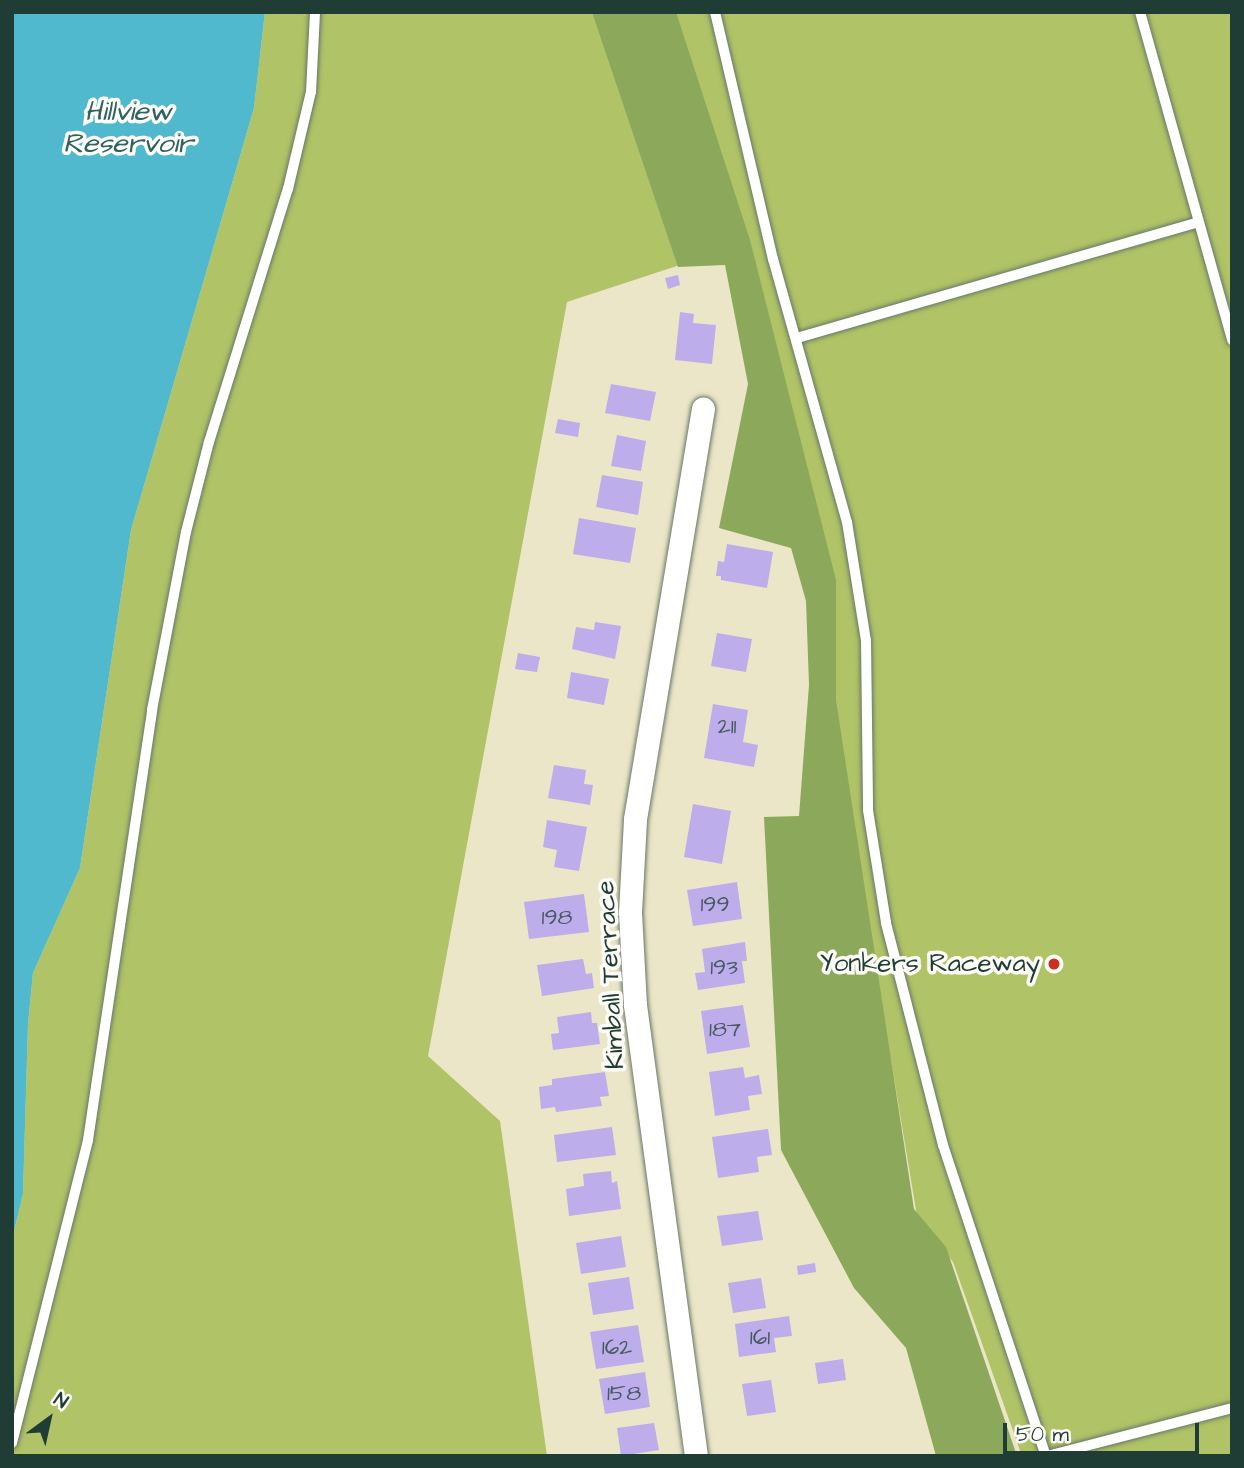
<!DOCTYPE html>
<style>
body{margin:0}
#map{position:relative;width:1244px;height:1468px;overflow:hidden;background:#ebe6c8;font-family:"Architects Daughter",sans-serif}
div>[style]{position:absolute}
[style*='--x']{left:calc(var(--x)*1px);top:calc(var(--y)*1px);width:calc(var(--w)*1px);rotate:calc(var(--a)*1deg)}
.green>*{inset:0;background:#b0c366}
.forest>*{inset:0;background:#8ca95b}
.water>*{inset:0;background:#50b9cd}
.building>*{inset:0;background:#bdadeb}
.roads{filter:drop-shadow(0 0 2px #667868) drop-shadow(0 0 2px #667868)}
.lane>*{height:10px;margin:-5px;padding:0 5px;transform-origin:5px;border-radius:5px;background:#fff}
.street>*{height:23px;margin:-11.5px;padding:0 11.5px;transform-origin:11.5px;border-radius:11.5px;background:#fff}
.dots>*{width:19px;height:19px;translate:-50% -50%;box-sizing:border-box;border:4px solid #fdfcf7;border-radius:50%}
span{translate:-50% -50%;white-space:nowrap;text-align:center;line-height:1.15;-webkit-text-stroke:7px #fdfcf7;paint-order:stroke}
.number-label{font-size:23px;color:#465962}
.number-label span{-webkit-text-stroke-width:0}
.poi-label{font-size:26px;color:#1f3d34}
.right{translate:-100% -50%;text-align:right}
.street-label{font-size:26px;color:#1f3d34}
.water-label{font-size:28px;color:#2e6262;font-style:italic}
.frame{position:absolute;inset:0;border:14px solid #1f3d34;pointer-events:none}
.north{position:absolute;left:14px;top:1384px;width:70px;height:70px;-webkit-text-stroke:5px #fdfcf7;paint-order:stroke;rotate:33deg;font-size:19px;font-weight:700;line-height:28px;text-align:center;color:#1f3d34}
.north::after{content:'';display:block;margin:auto;width:24px;height:32px;background:#1f3d34;clip-path:polygon(50% 0,100% 100%,50% 72%,0 100%)}
.scale{position:absolute;left:1003px;top:1423px;width:196px;height:32px;box-sizing:border-box;border:4px solid #1f3d34;border-top:0;padding-left:9px;font-size:21px;line-height:24px;white-space:nowrap;color:#1f3d34;-webkit-text-stroke:5px #fdfcf7;paint-order:stroke}
</style>
<div id="map">
<div class="green">
<i style="clip-path:polygon(265px 12px,1232px 12px,1232px 1456px,1022px 1456px,953px 1262px,917px 1216px,833px 712px,747px 243px,567px 302px,428px 1056px,500px 1121px,547px 1456px,12px 1456px,12px 1239px,23px 1194px,28px 1024px,33px 973px,80px 868px,131px 530px,254px 108px)"></i>
</div>
<div class="forest">
<i style="clip-path:polygon(592px 12px,676px 12px,750px 240px,836px 580px,836px 700px,914px 1209px,946px 1247px,1017px 1456px,936px 1456px,906px 1348px,854px 1288px,781px 1150px,764px 817px,799px 816px,809px 685px,806px 601px,791px 548px,719px 528px,748px 384px,725px 265px,678px 267px)"></i>
</div>
<div class="water">
<i style="clip-path:polygon(12px 12px,265px 12px,254px 108px,131px 530px,80px 868px,33px 973px,28px 1024px,23px 1194px,12px 1239px)"></i>
</div>
<div class="building">
<i style="clip-path:polygon(678px 275px,680px 285px,668px 289px,665px 278px)"></i>
<i style="clip-path:polygon(680px 312px,694px 314px,693px 323px,716px 325px,712px 364px,675px 360px)"></i>
<i style="clip-path:polygon(611px 384px,656px 392px,650px 421px,605px 413px)"></i>
<i style="clip-path:polygon(558px 419px,580px 423px,578px 437px,555px 433px)"></i>
<i style="clip-path:polygon(617px 435px,646px 441px,641px 471px,611px 466px)"></i>
<i style="clip-path:polygon(602px 475px,643px 482px,638px 515px,596px 507px)"></i>
<i style="clip-path:polygon(579px 518px,636px 528px,630px 563px,573px 554px)"></i>
<i style="clip-path:polygon(727px 544px,773px 552px,767px 588px,721px 580px,721px 576px,716px 576px,718px 561px,724px 562px)"></i>
<i style="clip-path:polygon(595px 622px,621px 626px,615px 659px,572px 649px,576px 627px,594px 630px)"></i>
<i style="clip-path:polygon(717px 633px,752px 639px,746px 672px,711px 666px)"></i>
<i style="clip-path:polygon(518px 653px,540px 657px,537px 672px,515px 669px)"></i>
<i style="clip-path:polygon(571px 672px,609px 679px,604px 705px,567px 698px)"></i>
<i style="clip-path:polygon(713px 704px,748px 710px,743px 742px,758px 745px,754px 767px,704px 758px)"></i>
<i style="clip-path:polygon(554px 765px,586px 770px,584px 784px,593px 785px,590px 805px,548px 798px)"></i>
<i style="clip-path:polygon(693px 804px,731px 811px,722px 864px,684px 857px)"></i>
<i style="clip-path:polygon(547px 820px,587px 827px,579px 871px,554px 867px,557px 850px,543px 847px)"></i>
<i style="clip-path:polygon(737px 882px,742px 919px,693px 926px,687px 890px)"></i>
<i style="clip-path:polygon(584px 894px,589px 932px,529px 939px,524px 902px)"></i>
<i style="clip-path:polygon(745px 942px,747px 961px,742px 961px,745px 983px,698px 990px,695px 973px,705px 972px,702px 949px)"></i>
<i style="clip-path:polygon(583px 959px,586px 974px,592px 973px,594px 988px,542px 996px,537px 965px)"></i>
<i style="clip-path:polygon(743px 1005px,750px 1047px,707px 1054px,701px 1011px)"></i>
<i style="clip-path:polygon(591px 1012px,592px 1023px,597px 1023px,600px 1044px,553px 1050px,551px 1034px,559px 1033px,557px 1017px)"></i>
<i style="clip-path:polygon(743px 1067px,745px 1078px,759px 1075px,762px 1094px,748px 1096px,750px 1110px,715px 1116px,709px 1072px)"></i>
<i style="clip-path:polygon(605px 1072px,609px 1096px,600px 1097px,602px 1106px,556px 1112px,555px 1107px,541px 1109px,539px 1087px,552px 1085px,552px 1079px)"></i>
<i style="clip-path:polygon(612px 1127px,616px 1155px,557px 1162px,554px 1135px)"></i>
<i style="clip-path:polygon(768px 1129px,772px 1155px,757px 1157px,759px 1172px,718px 1178px,712px 1137px)"></i>
<i style="clip-path:polygon(611px 1171px,612px 1183px,617px 1181px,621px 1209px,569px 1216px,566px 1189px,584px 1186px,583px 1174px)"></i>
<i style="clip-path:polygon(758px 1211px,763px 1240px,722px 1246px,717px 1216px)"></i>
<i style="clip-path:polygon(621px 1236px,626px 1267px,581px 1274px,576px 1243px)"></i>
<i style="clip-path:polygon(815px 1263px,816px 1272px,798px 1275px,797px 1266px)"></i>
<i style="clip-path:polygon(629px 1277px,634px 1309px,593px 1315px,588px 1283px)"></i>
<i style="clip-path:polygon(761px 1278px,766px 1308px,733px 1313px,728px 1283px)"></i>
<i style="clip-path:polygon(789px 1316px,792px 1336px,774px 1338px,776px 1352px,739px 1357px,735px 1324px)"></i>
<i style="clip-path:polygon(638px 1325px,644px 1362px,596px 1369px,590px 1332px)"></i>
<i style="clip-path:polygon(843px 1359px,846px 1380px,818px 1384px,815px 1363px)"></i>
<i style="clip-path:polygon(645px 1372px,650px 1407px,605px 1414px,599px 1379px)"></i>
<i style="clip-path:polygon(771px 1380px,776px 1412px,747px 1416px,742px 1384px)"></i>
<i style="clip-path:polygon(654px 1423px,659px 1450px,621px 1456px,617px 1428px)"></i>
</div>
<div class="roads">
<div class="lane">
<i style="--x:715;--y:12;--w:254;--a:76.8"></i>
<i style="--x:773;--y:259;--w:273;--a:74.3"></i>
<i style="--x:847;--y:522;--w:120;--a:80.9"></i>
<i style="--x:866;--y:640;--w:170;--a:89.3"></i>
<i style="--x:868;--y:810;--w:114;--a:80.9"></i>
<i style="--x:886;--y:923;--w:229;--a:75.6"></i>
<i style="--x:943;--y:1145;--w:328;--a:71.7"></i>
<i style="--x:1140;--y:12;--w:341;--a:74.3"></i>
<i style="--x:797;--y:338;--w:418;--a:-16.1"></i>
<i style="--x:12;--y:1443;--w:312;--a:-75.9"></i>
<i style="--x:88;--y:1140;--w:435;--a:-81.5"></i>
<i style="--x:152;--y:710;--w:181;--a:-79.2"></i>
<i style="--x:186;--y:532;--w:93;--a:-75.7"></i>
<i style="--x:209;--y:442;--w:265;--a:-72.7"></i>
<i style="--x:288;--y:189;--w:100;--a:-76.7"></i>
<i style="--x:311;--y:92;--w:80;--a:-87.1"></i>
<i style="--x:1047;--y:1456;--w:191;--a:-14.5"></i>
</div>
<div class="street">
<i style="--x:696;--y:1456;--w:455;--a:-97.7"></i>
<i style="--x:635;--y:1005;--w:93;--a:-93.1"></i>
<i style="--x:630;--y:912;--w:93;--a:-86.9"></i>
<i style="--x:635;--y:819;--w:416;--a:-80.6"></i>
</div>
</div>
<div class="dots">
<i style="left:1054px;top:964px;background:#c8321e"></i>
</div>
<div class="number-label">
<span style="left:727px;top:726px">211</span>
<span style="left:715px;top:904px">199</span>
<span style="left:557px;top:917px">198</span>
<span style="left:724px;top:967px">193</span>
<span style="left:725px;top:1029px">187</span>
<span style="left:760px;top:1337px">161</span>
<span style="left:617px;top:1347px">162</span>
<span style="left:624px;top:1393px">158</span>
</div>
<div class="poi-label">
<span class="right" style="left:1040px;top:964px">Yonkers Raceway</span>
</div>
<div class="street-label">
<span style="left:611px;top:975px;rotate:-93deg">Kimball Terrace</span>
</div>
<div class="water-label">
<span style="left:128px;top:128px">Hillview<br>Reservoir</span>
</div>
<div class="frame"></div>
<div class="north">N</div>
<div class="scale">50 m</div>
</div>
